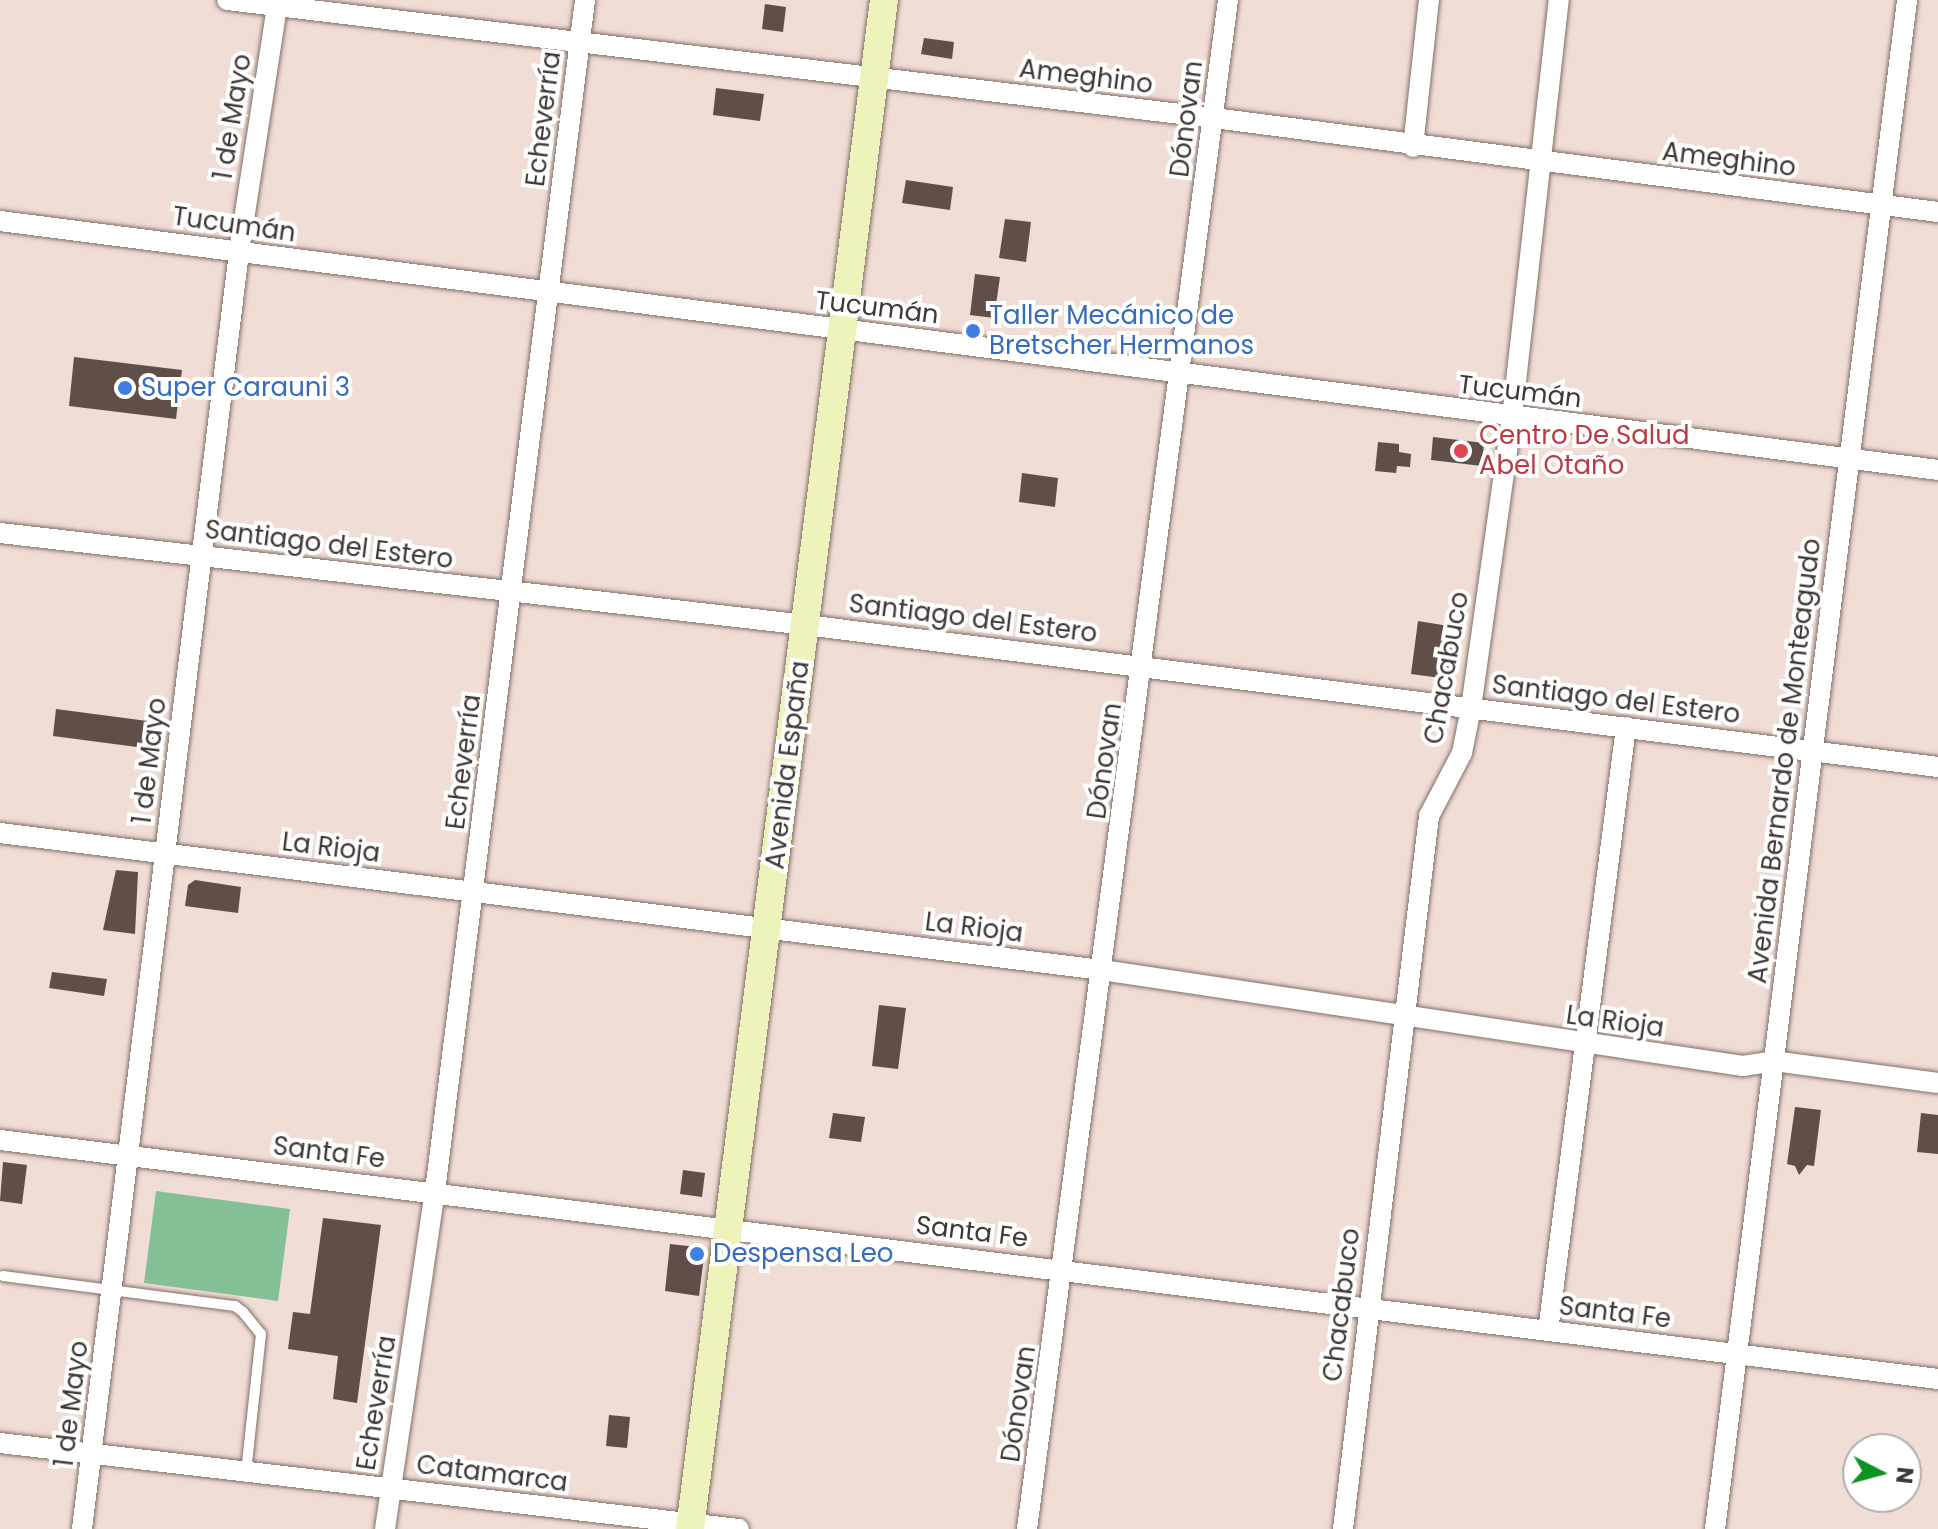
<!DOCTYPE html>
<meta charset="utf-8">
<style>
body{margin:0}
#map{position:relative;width:1938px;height:1529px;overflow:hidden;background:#f0ddd5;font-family:Poppins,sans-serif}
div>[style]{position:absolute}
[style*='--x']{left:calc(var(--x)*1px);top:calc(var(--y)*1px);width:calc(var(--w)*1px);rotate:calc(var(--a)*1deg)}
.green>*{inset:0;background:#84c096}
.building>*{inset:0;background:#5f4f48}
.roads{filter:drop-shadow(0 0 2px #806f68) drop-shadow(0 0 2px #806f68)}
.lane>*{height:10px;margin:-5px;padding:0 5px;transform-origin:5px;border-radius:5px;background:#fff}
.street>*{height:20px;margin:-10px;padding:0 10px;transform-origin:10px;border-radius:10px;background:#fff}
.secondary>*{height:28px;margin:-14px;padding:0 14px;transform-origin:14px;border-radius:14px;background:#eef2bb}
.dots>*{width:22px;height:22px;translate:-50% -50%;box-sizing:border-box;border:4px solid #fff;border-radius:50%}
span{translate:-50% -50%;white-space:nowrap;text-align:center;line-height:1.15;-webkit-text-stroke:8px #fff;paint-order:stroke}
.street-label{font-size:26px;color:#3f3835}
.shop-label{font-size:26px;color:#366cbe}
.left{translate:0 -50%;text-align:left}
.health-label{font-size:26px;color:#be3a42}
.north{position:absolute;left:1842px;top:1433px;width:80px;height:80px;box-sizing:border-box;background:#fff;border:2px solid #b2afae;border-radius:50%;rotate:96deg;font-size:22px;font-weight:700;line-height:32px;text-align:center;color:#3f3835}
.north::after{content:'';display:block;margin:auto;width:28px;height:36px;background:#0f9224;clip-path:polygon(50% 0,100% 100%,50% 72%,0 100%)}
</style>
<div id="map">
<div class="green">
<i style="clip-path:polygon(156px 1191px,290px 1209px,278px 1301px,144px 1283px)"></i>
</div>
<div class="building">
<i style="clip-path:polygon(765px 4px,786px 7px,783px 32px,762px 29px)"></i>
<i style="clip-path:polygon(924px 38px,954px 42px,952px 59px,921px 54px)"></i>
<i style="clip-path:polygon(716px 88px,764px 94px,760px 121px,713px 115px)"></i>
<i style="clip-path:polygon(906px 180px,953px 187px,950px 210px,902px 203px)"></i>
<i style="clip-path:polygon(1005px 219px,1031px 222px,1026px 262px,999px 258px)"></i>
<i style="clip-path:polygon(975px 274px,1000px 277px,994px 318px,970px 315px)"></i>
<i style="clip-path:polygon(74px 357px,182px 370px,176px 419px,69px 406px)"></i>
<i style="clip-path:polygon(1433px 437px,1484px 443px,1482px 466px,1431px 460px)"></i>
<i style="clip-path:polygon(1378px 442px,1399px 444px,1399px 452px,1411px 454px,1410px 467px,1397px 466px,1396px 473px,1375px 471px)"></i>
<i style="clip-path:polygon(1022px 473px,1058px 478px,1055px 507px,1019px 502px)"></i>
<i style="clip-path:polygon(1418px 621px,1461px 628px,1456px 668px,1441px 678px,1411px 674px)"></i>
<i style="clip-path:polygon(56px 709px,155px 722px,152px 749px,53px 736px)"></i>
<i style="clip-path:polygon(116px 870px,138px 872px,135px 934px,103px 930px)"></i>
<i style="clip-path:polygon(195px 880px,241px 887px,238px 913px,185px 906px,188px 885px)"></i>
<i style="clip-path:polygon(52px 972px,107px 979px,104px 996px,49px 988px)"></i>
<i style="clip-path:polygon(879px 1005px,906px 1008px,898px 1069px,872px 1066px)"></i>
<i style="clip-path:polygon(1795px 1107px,1821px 1110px,1814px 1166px,1807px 1165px,1799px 1175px,1795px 1166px,1787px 1164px)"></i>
<i style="clip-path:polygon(833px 1113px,865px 1117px,861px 1142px,829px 1138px)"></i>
<i style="clip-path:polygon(1921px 1113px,1938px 1115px,1938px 1154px,1917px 1152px)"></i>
<i style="clip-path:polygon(3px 1162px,27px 1165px,22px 1204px,0 1201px)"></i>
<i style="clip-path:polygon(683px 1170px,705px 1173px,702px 1197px,680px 1194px)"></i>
<i style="clip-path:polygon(323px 1218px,381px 1225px,357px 1403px,333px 1399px,338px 1356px,288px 1349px,293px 1312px,310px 1314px)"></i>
<i style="clip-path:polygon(670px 1244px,697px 1247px,704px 1256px,699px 1296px,665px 1291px)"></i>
<i style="clip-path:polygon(609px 1415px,630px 1417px,627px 1448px,606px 1446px)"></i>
</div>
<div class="roads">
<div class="lane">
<i style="--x:3;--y:1276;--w:234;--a:7.4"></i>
<i style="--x:235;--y:1306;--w:10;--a:37"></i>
<i style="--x:243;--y:1312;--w:28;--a:51"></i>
<i style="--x:261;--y:1334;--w:139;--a:96.2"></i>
</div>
<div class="street">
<i style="--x:227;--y:0;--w:994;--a:6.82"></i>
<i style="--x:1214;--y:118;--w:730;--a:7.4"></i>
<i style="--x:1413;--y:147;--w:148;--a:-83.8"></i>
<i style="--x:0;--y:221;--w:1954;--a:7.32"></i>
<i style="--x:0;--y:533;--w:811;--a:6.51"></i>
<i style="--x:806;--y:625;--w:1141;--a:7.15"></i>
<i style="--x:0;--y:833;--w:1110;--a:7.09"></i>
<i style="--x:1102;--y:970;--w:648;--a:8.52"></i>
<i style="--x:1743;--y:1066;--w:30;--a:-9"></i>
<i style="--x:1773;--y:1061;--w:166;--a:7.6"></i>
<i style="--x:0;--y:1140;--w:1953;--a:7.03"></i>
<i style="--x:1548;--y:1331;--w:609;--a:-82.64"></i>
<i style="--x:0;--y:1443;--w:744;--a:6.64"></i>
<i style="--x:82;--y:1529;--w:1287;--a:-82.99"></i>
<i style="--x:239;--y:252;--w:255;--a:-81.2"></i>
<i style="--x:385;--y:1529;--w:342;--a:-81.6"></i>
<i style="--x:435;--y:1191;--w:1200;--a:-82.82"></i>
<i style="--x:1027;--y:1529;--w:1542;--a:-82.51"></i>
<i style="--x:1343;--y:1529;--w:718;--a:-83.12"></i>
<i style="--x:1429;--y:816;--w:71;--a:-62.4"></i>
<i style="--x:1462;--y:753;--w:46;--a:-78.7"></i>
<i style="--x:1471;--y:708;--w:294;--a:-82"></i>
<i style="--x:1512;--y:417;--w:420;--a:-83.6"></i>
<i style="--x:1715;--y:1529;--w:1541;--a:-82.84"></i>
</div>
<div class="secondary">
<i style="--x:690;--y:1529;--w:1541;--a:-82.77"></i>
</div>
</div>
<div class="dots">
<i style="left:973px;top:331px;background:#3f7fe0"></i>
<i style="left:125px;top:388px;background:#3f7fe0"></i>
<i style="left:1461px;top:451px;background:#e0444e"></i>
<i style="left:697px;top:1254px;background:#3f7fe0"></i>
</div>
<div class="street-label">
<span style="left:1086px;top:77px;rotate:7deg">Ameghino</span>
<span style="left:233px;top:117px;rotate:-81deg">1 de Mayo</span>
<span style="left:544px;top:119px;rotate:-83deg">Echeverría</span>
<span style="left:1187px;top:119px;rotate:-83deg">Dónovan</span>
<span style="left:1729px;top:160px;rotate:7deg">Ameghino</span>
<span style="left:234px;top:225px;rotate:8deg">Tucumán</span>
<span style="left:877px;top:308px;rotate:7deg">Tucumán</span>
<span style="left:1520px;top:392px;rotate:7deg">Tucumán</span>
<span style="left:329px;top:545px;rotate:7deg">Santiago del Estero</span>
<span style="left:973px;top:619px;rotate:7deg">Santiago del Estero</span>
<span style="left:1447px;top:668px;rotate:-80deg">Chacabuco</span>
<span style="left:1616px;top:700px;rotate:7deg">Santiago del Estero</span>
<span style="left:150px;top:761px;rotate:-83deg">1 de Mayo</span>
<span style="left:1105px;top:761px;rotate:-82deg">Dónovan</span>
<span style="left:1785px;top:761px;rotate:-83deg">Avenida Bernardo de Monteagudo</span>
<span style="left:464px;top:762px;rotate:-83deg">Echeverría</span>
<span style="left:788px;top:765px;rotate:-83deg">Avenida España</span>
<span style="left:331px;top:848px;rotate:7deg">La Rioja</span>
<span style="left:974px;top:928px;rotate:7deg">La Rioja</span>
<span style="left:1615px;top:1022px;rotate:8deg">La Rioja</span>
<span style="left:329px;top:1153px;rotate:7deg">Santa Fe</span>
<span style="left:972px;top:1232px;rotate:7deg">Santa Fe</span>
<span style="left:1342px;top:1305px;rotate:-83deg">Chacabuco</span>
<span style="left:1615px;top:1313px;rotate:7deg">Santa Fe</span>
<span style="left:377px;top:1403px;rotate:-81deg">Echeverría</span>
<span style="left:72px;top:1404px;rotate:-83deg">1 de Mayo</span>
<span style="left:1019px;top:1404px;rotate:-82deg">Dónovan</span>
<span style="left:492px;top:1474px;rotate:7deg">Catamarca</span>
</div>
<div class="shop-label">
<span class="left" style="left:989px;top:331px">Taller Mecánico de<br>Bretscher Hermanos</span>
<span class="left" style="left:141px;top:388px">Super Carauni 3</span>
<span class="left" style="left:713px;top:1254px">Despensa Leo</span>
</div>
<div class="health-label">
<span class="left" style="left:1479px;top:451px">Centro De Salud<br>Abel Otaño</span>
</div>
<div class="north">N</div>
</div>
